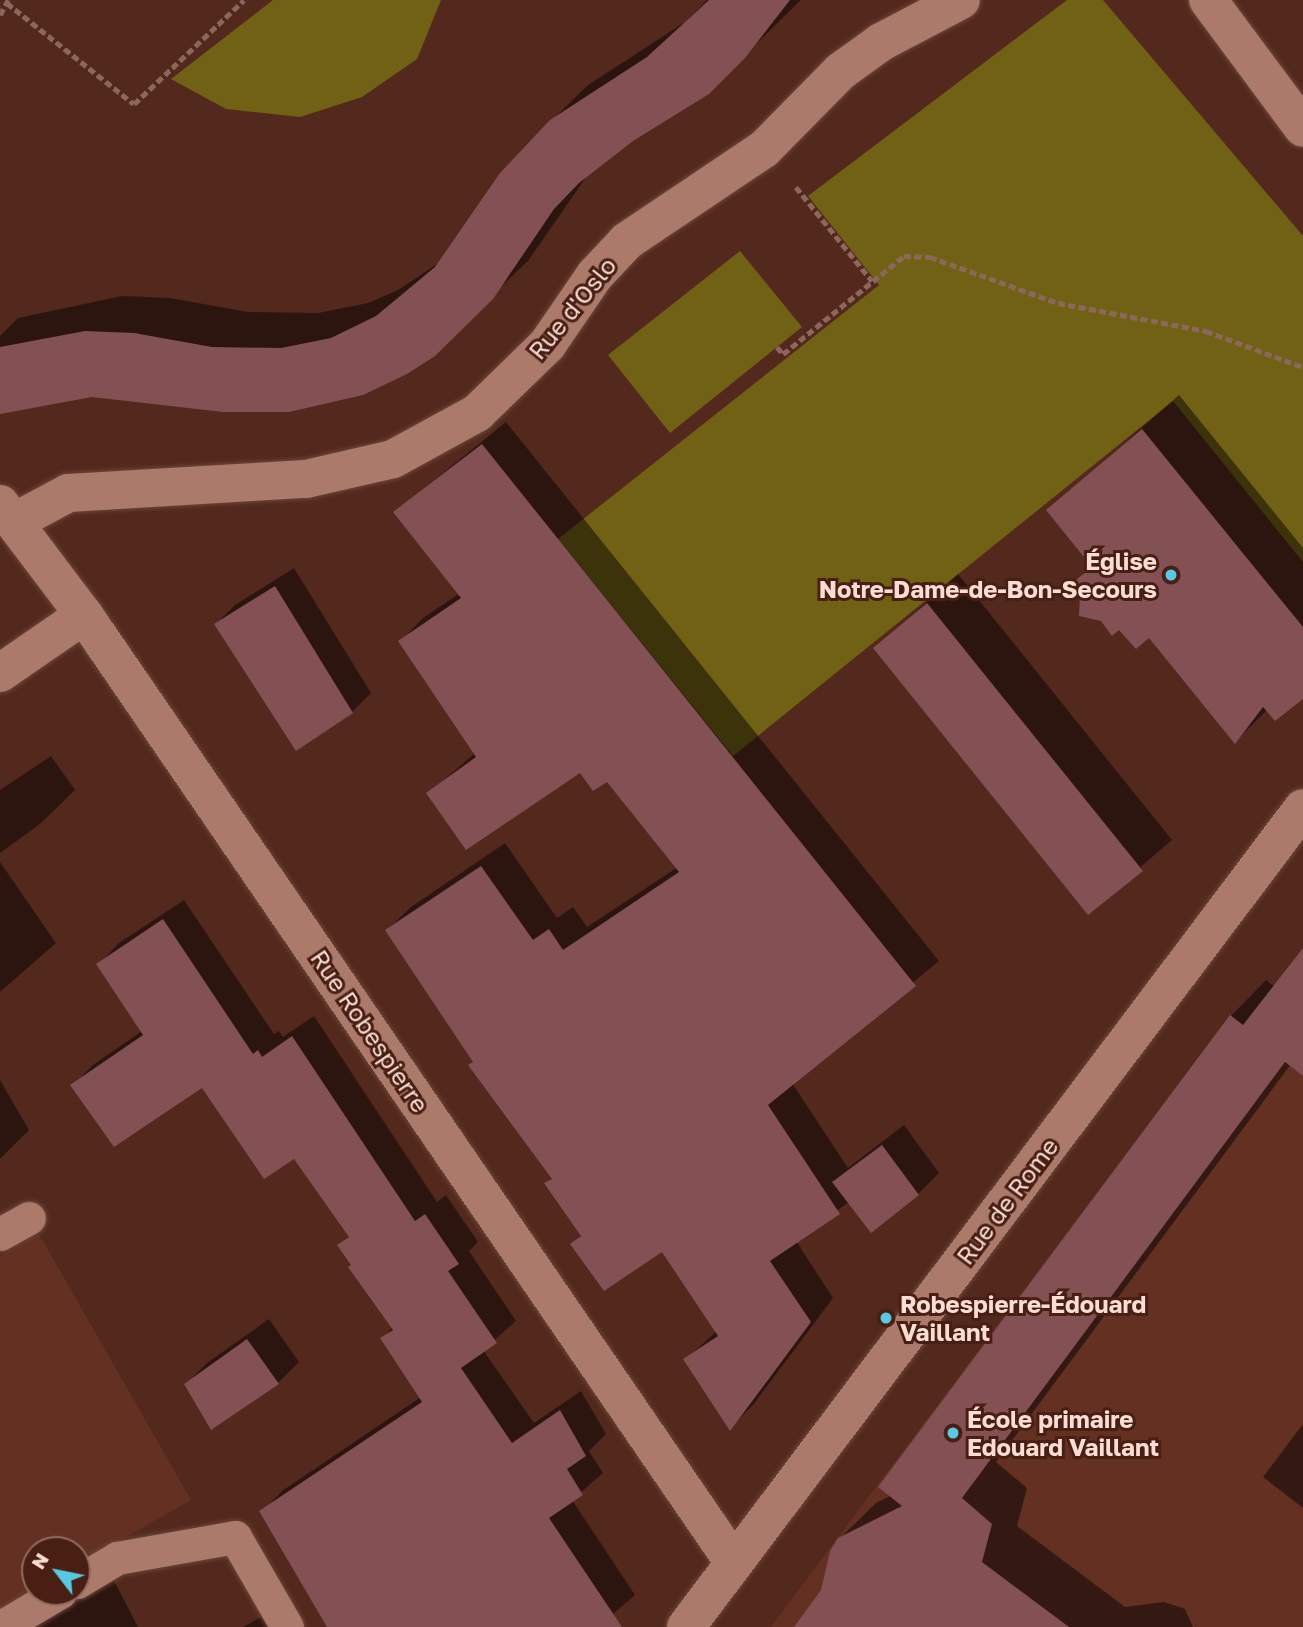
<!DOCTYPE html>
<meta charset="utf-8">
<style>
body{margin:0}
#map{position:relative;width:1303px;height:1627px;overflow:hidden;background:#54291d;font-family:"Golos Text",sans-serif}
div>[style]{position:absolute}
[style*='--x']{left:calc(var(--x)*1px);top:calc(var(--y)*1px);width:calc(var(--w)*1px);rotate:calc(var(--a)*1deg)}
.built>*{inset:0;background:#633022}
.green>*{inset:0;background:#716115}
.shadow>*{inset:0;background:#0007}
.building>*{inset:0;background:#835053}
.path>*{height:4.5px;margin-top:-2.25px;transform-origin:0;background:repeating-linear-gradient(90deg,#8d675c 0 7px,transparent 0 10.5px)}
.roads{filter:drop-shadow(0 0 2px #6a463b) drop-shadow(0 0 2px #6a463b)}
.lane>*{height:33px;margin:-16.5px;padding:0 16.5px;transform-origin:16.5px;border-radius:16.5px;background:#ac7a6b}
.street>*{height:38px;margin:-19px;padding:0 19px;transform-origin:19px;border-radius:19px;background:#ac7a6b}
.dots>*{width:19px;height:19px;translate:-50% -50%;box-sizing:border-box;border:4px solid #491f13;border-radius:50%}
span{translate:-50% -50%;white-space:nowrap;text-align:center;line-height:1.15;-webkit-text-stroke:6px #491f13;paint-order:stroke}
.street-label{font-size:24px;color:#faded5}
.poi-label{font-size:24px;color:#faded5;font-weight:700}
.right{translate:-100% -50%;text-align:right}
.left{translate:0 -50%;text-align:left}
.north{position:absolute;left:21px;top:1536px;width:70px;height:70px;box-sizing:border-box;background:#491f13;border:2px solid #906b61;border-radius:50%;rotate:302deg;font-size:19px;font-weight:700;line-height:28px;text-align:center;color:#faded5}
.north::after{content:'';display:block;margin:auto;width:24px;height:32px;background:#59c8e4;clip-path:polygon(50% 0,100% 100%,50% 72%,0 100%)}
</style>
<div id="map">
<div class="built">
<i style="clip-path:polygon(1230px 1015px,1303px 1076px,1303px 1627px,771px 1627px)"></i>
<i style="clip-path:polygon(39px 1234px,191px 1500px,77px 1565px,77px 1550px,35px 1550px,35px 1589px,0 1609px,0 1256px)"></i>
</div>
<div class="green">
<i style="clip-path:polygon(273px 0,441px 0,417px 59px,362px 97px,300px 117px,226px 109px,171px 79px)"></i>
<i style="clip-path:polygon(1067px 0,1103px 0,1303px 236px,1303px 562px,1173px 401px,733px 756px,558px 539px,879px 285px,808px 196px)"></i>
<i style="clip-path:polygon(740px 251px,802px 327px,670px 433px,608px 355px)"></i>
</div>
<div class="shadow">
<i style="clip-path:polygon(707px 0,801px 0,744px 56px,589px 173px,528px 261px,420px 364px,92px 395px,0 397px,0 336px,18px 318px,122px 296px,170px 298px,248px 312px,318px 313px,368px 303px,398px 290px,440px 262px,551px 121px,588px 85px,685px 22px)"></i>
<i style="clip-path:polygon(1179px 395px,1303px 548px,1303px 697px,1268px 709px,1235px 742px,1150px 636px,1119px 627px,1082px 594px,1074px 583px,1092px 565px,1049px 510px)"></i>
<i style="clip-path:polygon(506px 422px,939px 961px,792px 1083px,848px 1168px,904px 1125px,939px 1173px,918px 1194px,849px 1202px,796px 1241px,833px 1298px,753px 1405px,730px 1428px,686px 1359px,717px 1331px,663px 1250px,572px 1244px,582px 1234px,547px 1184px,553px 1177px,387px 930px,411px 907px,505px 843px,557px 918px,573px 907px,587px 927px,678px 867px,608px 779px,581px 771px,429px 793px,475px 753px,400px 642px,423px 618px,460px 593px,395px 512px)"></i>
<i style="clip-path:polygon(294px 568px,371px 693px,352px 712px,216px 624px,235px 605px)"></i>
<i style="clip-path:polygon(958px 574px,1172px 840px,1088px 912px,875px 648px)"></i>
<i style="clip-path:polygon(51px 756px,75px 790px,40px 824px,0 853px,0 790px)"></i>
<i style="clip-path:polygon(0 862px,56px 943px,0 992px)"></i>
<i style="clip-path:polygon(184px 900px,274px 1034px,279px 1031px,283px 1037px,314px 1016px,437px 1202px,446px 1195px,478px 1242px,469px 1251px,516px 1321px,483px 1350px,534px 1423px,581px 1391px,606px 1434px,589px 1451px,603px 1473px,572px 1500px,635px 1595px,598px 1627px,331px 1627px,262px 1512px,282px 1491px,421px 1397px,382px 1339px,393px 1327px,340px 1245px,350px 1235px,295px 1156px,202px 1085px,73px 1085px,93px 1065px,142px 1031px,99px 964px,119px 943px)"></i>
<i style="clip-path:polygon(1303px 953px,1303px 1073px,1291px 1064px,996px 1462px,1027px 1488px,1017px 1526px,1125px 1607px,1164px 1602px,1185px 1609px,1193px 1627px,796px 1627px,823px 1591px,839px 1539px,876px 1503px,892px 1495px,1231px 1016px,1266px 980px,1275px 987px)"></i>
<i style="clip-path:polygon(0 1080px,29px 1130px,0 1159px)"></i>
<i style="clip-path:polygon(269px 1319px,299px 1362px,278px 1383px,186px 1384px,207px 1363px)"></i>
<i style="clip-path:polygon(1303px 1424px,1303px 1508px,1263px 1477px)"></i>
<i style="clip-path:polygon(109px 1571px,138px 1627px,14px 1627px)"></i>
<i style="clip-path:polygon(288px 1602px,302px 1627px,243px 1627px)"></i>
</div>
<div class="building">
<i style="clip-path:polygon(709px 0,790px 0,745px 58px,709px 94px,633px 141px,579px 183px,554px 209px,493px 299px,435px 356px,407px 374px,363px 395px,289px 412px,223px 412px,92px 397px,0 414px,0 347px,85px 331px,134px 333px,212px 347px,281px 348px,331px 338px,376px 316px,435px 267px,500px 173px,550px 120px,647px 57px)"></i>
<i style="clip-path:polygon(1142px 429px,1303px 627px,1303px 699px,1275px 721px,1263px 707px,1235px 744px,1149px 638px,1136px 649px,1119px 630px,1112px 636px,1101px 621px,1079px 616px,1080px 594px,1072px 583px,1092px 567px,1046px 510px)"></i>
<i style="clip-path:polygon(482px 444px,916px 986px,768px 1105px,840px 1214px,770px 1261px,811px 1322px,730px 1431px,683px 1359px,718px 1336px,662px 1252px,604px 1291px,570px 1244px,581px 1236px,544px 1183px,552px 1179px,468px 1065px,473px 1062px,385px 930px,481px 866px,533px 940px,549px 929px,563px 950px,679px 872px,607px 782px,593px 791px,580px 773px,466px 850px,426px 793px,476px 757px,398px 641px,461px 598px,393px 512px)"></i>
<i style="clip-path:polygon(275px 586px,353px 713px,296px 751px,214px 624px)"></i>
<i style="clip-path:polygon(927px 603px,1143px 871px,1088px 915px,873px 648px)"></i>
<i style="clip-path:polygon(163px 919px,253px 1054px,258px 1050px,262px 1057px,292px 1036px,415px 1221px,425px 1214px,459px 1264px,448px 1271px,497px 1343px,461px 1368px,512px 1443px,560px 1410px,586px 1456px,567px 1469px,583px 1495px,549px 1518px,622px 1627px,327px 1627px,259px 1511px,422px 1402px,380px 1338px,393px 1330px,348px 1267px,351px 1265px,337px 1245px,349px 1237px,294px 1159px,264px 1179px,202px 1088px,114px 1147px,70px 1085px,143px 1035px,96px 964px)"></i>
<i style="clip-path:polygon(1303px 948px,1303px 1076px,1285px 1062px,962px 1498px,992px 1524px,982px 1562px,1069px 1627px,794px 1627px,821px 1590px,830px 1551px,838px 1538px,902px 1506px,878px 1487px,1230px 1015px,1243px 1025px)"></i>
<i style="clip-path:polygon(882px 1145px,919px 1195px,871px 1233px,832px 1182px)"></i>
<i style="clip-path:polygon(247px 1339px,279px 1384px,211px 1430px,184px 1384px)"></i>
</div>
<div class="path">
<i style="--x:7;--y:3;--w:162;--a:38.5"></i>
<i style="--x:134;--y:104;--w:151;--a:-43.4"></i>
<i style="--x:0;--y:15;--w:17;--a:-62"></i>
<i style="--x:796;--y:187;--w:121;--a:51"></i>
<i style="--x:777;--y:347;--w:9;--a:49"></i>
<i style="--x:783;--y:354;--w:156;--a:-39"></i>
<i style="--x:904;--y:256;--w:26;--a:2"></i>
<i style="--x:930;--y:257;--w:136;--a:19.8"></i>
<i style="--x:1058;--y:303;--w:151;--a:10.7"></i>
<i style="--x:1206;--y:331;--w:103;--a:20.4"></i>
</div>
<div class="roads">
<div class="lane">
<i style="--x:0;--y:1234;--w:33;--a:-29"></i>
<i style="--x:77;--y:1582;--w:47;--a:-31"></i>
<i style="--x:117;--y:1558;--w:120;--a:-10.1"></i>
<i style="--x:235;--y:1537;--w:104;--a:60"></i>
<i style="--x:1;--y:1627;--w:69;--a:-30.7"></i>
</div>
<div class="street">
<i style="--x:1208;--y:0;--w:159;--a:53.4"></i>
<i style="--x:0;--y:504;--w:139;--a:52.9"></i>
<i style="--x:84;--y:615;--w:1149;--a:55.56"></i>
<i style="--x:14;--y:522;--w:61;--a:-28.2"></i>
<i style="--x:68;--y:493;--w:238;--a:-3.4"></i>
<i style="--x:306;--y:479;--w:89;--a:-12.9"></i>
<i style="--x:393;--y:459;--w:96;--a:-28.7"></i>
<i style="--x:477;--y:413;--w:98;--a:-44.2"></i>
<i style="--x:547;--y:345;--w:85;--a:-55.6"></i>
<i style="--x:595;--y:275;--w:47;--a:-46.7"></i>
<i style="--x:627;--y:241;--w:165;--a:-33.9"></i>
<i style="--x:764;--y:149;--w:110;--a:-45.4"></i>
<i style="--x:841;--y:71;--w:49;--a:-35.9"></i>
<i style="--x:881;--y:42;--w:90;--a:-27.7"></i>
<i style="--x:0;--y:673;--w:102;--a:-34.6"></i>
<i style="--x:686;--y:1627;--w:1025;--a:-53.01"></i>
</div>
</div>
<div class="dots">
<i style="left:1171px;top:575px;background:#59c8e4"></i>
<i style="left:886px;top:1318px;background:#59c8e4"></i>
<i style="left:953px;top:1433px;background:#59c8e4"></i>
</div>
<div class="street-label">
<span style="left:572px;top:308px;rotate:-51deg">Rue d'Oslo</span>
<span style="left:370px;top:1031px;rotate:56deg">Rue Robespierre</span>
<span style="left:1007px;top:1201px;rotate:-53deg">Rue de Rome</span>
</div>
<div class="poi-label">
<span class="right" style="left:1157px;top:575px">Église<br>Notre-Dame-de-Bon-Secours</span>
<span class="left" style="left:900px;top:1318px">Robespierre-Édouard<br>Vaillant</span>
<span class="left" style="left:967px;top:1433px">École primaire<br>Edouard Vaillant</span>
</div>
<div class="north">N</div>
</div>
